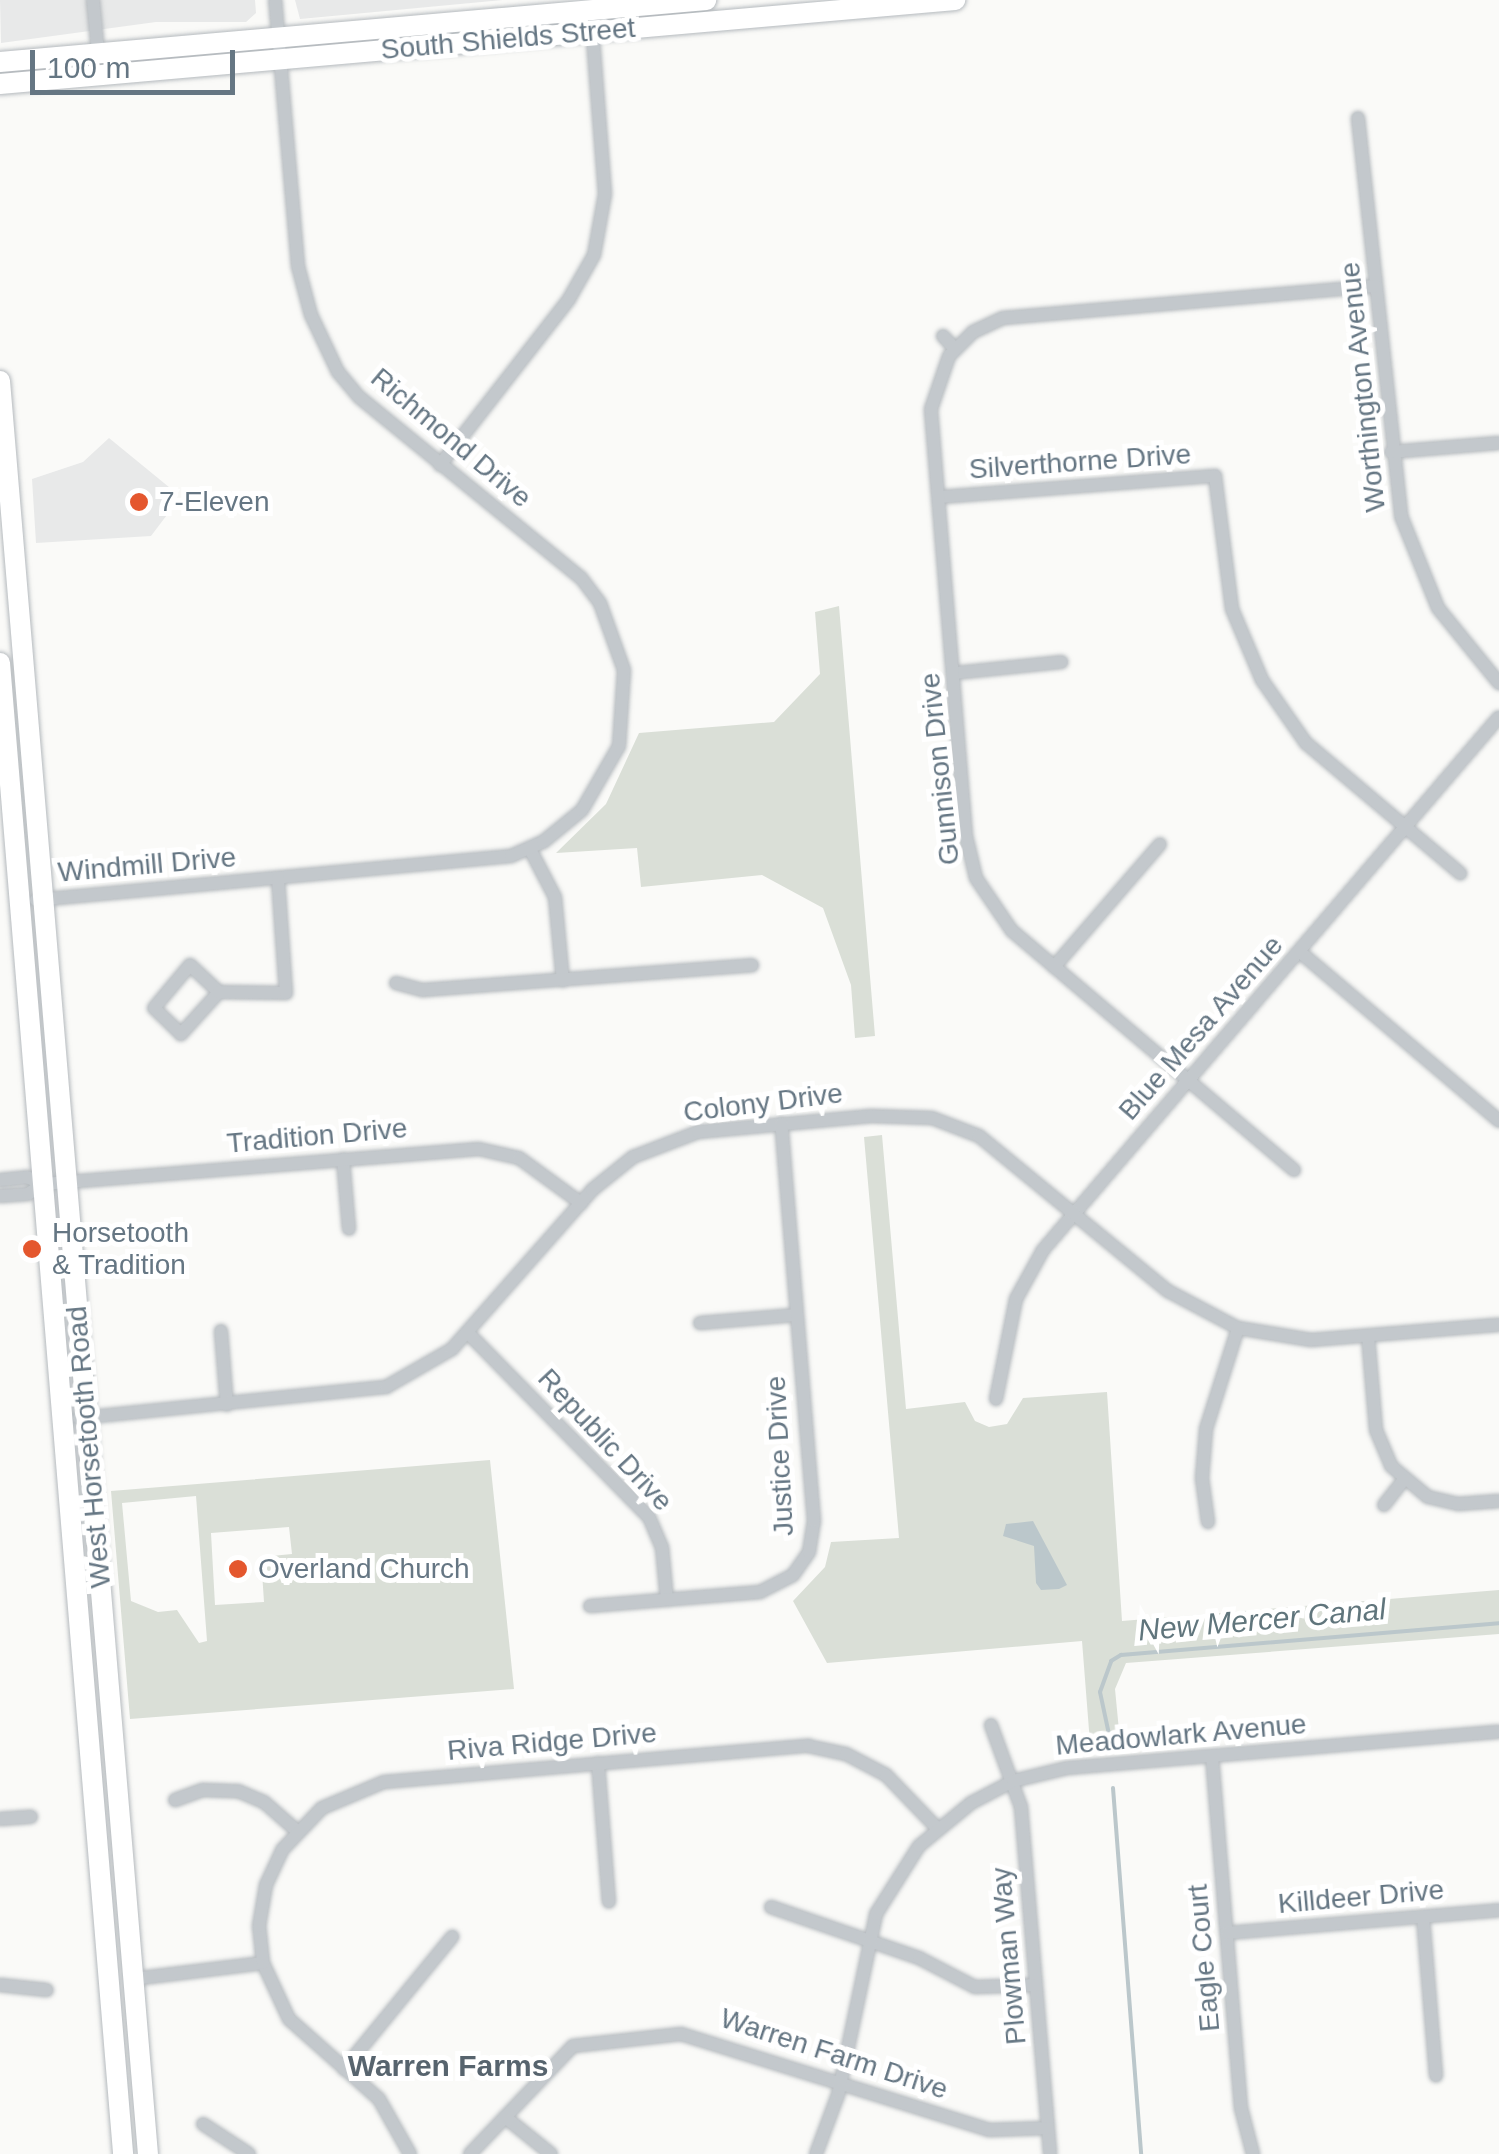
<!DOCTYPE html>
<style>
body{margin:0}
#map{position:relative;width:1499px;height:2154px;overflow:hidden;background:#fafaf8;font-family:Arial,sans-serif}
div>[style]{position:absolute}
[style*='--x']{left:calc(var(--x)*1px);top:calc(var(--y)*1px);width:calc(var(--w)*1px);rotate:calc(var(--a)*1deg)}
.built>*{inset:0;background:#e8e9e9}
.green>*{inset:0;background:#dadfd7}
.water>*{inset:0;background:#bbc7cb}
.stream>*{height:4px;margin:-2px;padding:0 2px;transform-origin:2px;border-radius:2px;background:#bbc7cb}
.roads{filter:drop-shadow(0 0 2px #b5babe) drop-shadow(0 0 2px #b5babe)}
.minor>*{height:12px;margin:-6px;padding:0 6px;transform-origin:6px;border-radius:6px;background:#c3c8cc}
.primary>*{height:20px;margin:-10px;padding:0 10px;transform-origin:10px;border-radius:10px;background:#fff}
.dots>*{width:28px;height:28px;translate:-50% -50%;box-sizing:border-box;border:5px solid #fff;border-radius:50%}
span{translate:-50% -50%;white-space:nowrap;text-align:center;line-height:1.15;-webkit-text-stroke:10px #fff;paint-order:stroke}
.street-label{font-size:28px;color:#657683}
.poi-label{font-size:28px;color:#657683}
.left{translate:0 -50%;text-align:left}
.water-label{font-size:30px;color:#60757c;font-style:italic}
.neighbourhood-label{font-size:30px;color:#57646e;font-weight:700}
.scale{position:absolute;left:30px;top:50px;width:205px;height:45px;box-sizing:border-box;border:5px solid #657683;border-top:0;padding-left:12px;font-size:30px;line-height:35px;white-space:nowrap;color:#657683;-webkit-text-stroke:8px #fff;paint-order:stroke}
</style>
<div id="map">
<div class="built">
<i style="clip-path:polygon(0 0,255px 0,256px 13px,246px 22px,156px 22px,1px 43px)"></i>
<i style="clip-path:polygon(295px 0,503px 0,300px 19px)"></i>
<i style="clip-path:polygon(109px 438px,175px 492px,173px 507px,151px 536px,36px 543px,32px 479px,83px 462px)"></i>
</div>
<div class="green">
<i style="clip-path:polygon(839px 606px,875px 1036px,855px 1038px,851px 985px,823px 908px,762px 875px,641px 887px,637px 848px,556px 853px,606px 804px,639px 733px,774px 722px,820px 674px,815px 612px)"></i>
<i style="clip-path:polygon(882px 1135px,906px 1409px,965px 1402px,975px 1421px,989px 1427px,1007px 1424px,1023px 1398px,1107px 1392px,1122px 1621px,1499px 1590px,1499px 1634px,1126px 1663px,1115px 1689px,1120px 1741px,1090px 1743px,1082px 1641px,827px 1663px,793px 1601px,825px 1567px,831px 1542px,899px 1538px,864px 1137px)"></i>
<i style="clip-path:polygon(evenodd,490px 1460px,514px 1689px,130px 1719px,111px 1491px,490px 1460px,196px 1496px,207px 1641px,199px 1643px,177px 1610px,158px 1612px,131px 1601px,122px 1503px,196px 1496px,490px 1460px,289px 1527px,292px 1554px,261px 1557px,264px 1602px,215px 1605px,211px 1533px,289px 1527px)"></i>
</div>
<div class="water">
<i style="clip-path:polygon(1033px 1521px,1067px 1585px,1059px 1589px,1041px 1590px,1036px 1583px,1034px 1546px,1003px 1536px,1006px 1524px)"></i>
</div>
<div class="stream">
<i style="--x:1110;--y:1739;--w:48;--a:-102"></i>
<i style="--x:1100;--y:1692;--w:33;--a:-70"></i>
<i style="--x:1111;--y:1661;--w:12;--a:-31"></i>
<i style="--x:1121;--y:1655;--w:379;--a:-4.8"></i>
<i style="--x:1113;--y:1788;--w:367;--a:85.6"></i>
</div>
<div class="roads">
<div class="minor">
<i style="--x:93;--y:0;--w:52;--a:84.5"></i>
<i style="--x:1358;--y:118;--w:400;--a:83.8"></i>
<i style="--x:1401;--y:516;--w:99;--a:68.1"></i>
<i style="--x:1438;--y:608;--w:97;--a:50.9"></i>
<i style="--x:943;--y:336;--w:18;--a:47"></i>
<i style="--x:1391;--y:452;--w:108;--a:-4.8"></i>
<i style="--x:440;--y:465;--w:210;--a:-52.1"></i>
<i style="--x:569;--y:299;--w:51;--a:-60.4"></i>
<i style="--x:594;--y:255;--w:62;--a:-79.8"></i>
<i style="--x:605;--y:194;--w:169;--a:-94.4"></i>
<i style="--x:940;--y:497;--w:276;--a:-4.4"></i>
<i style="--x:1215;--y:476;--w:134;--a:82.7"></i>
<i style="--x:1232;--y:609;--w:77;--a:67.1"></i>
<i style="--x:1262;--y:680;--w:77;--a:55.1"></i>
<i style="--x:1306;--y:743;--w:202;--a:40.2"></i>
<i style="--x:955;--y:673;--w:107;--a:-5.9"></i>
<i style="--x:530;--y:849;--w:54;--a:62.5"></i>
<i style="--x:555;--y:897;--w:84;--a:84.6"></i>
<i style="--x:36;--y:900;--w:477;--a:-5.3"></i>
<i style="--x:511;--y:856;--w:35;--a:-24"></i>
<i style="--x:543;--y:842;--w:50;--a:-39.4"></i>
<i style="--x:582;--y:810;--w:74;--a:-60"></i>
<i style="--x:619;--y:746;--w:76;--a:-86.2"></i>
<i style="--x:624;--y:670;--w:71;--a:-109.7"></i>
<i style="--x:600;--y:603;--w:31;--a:-127"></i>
<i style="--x:581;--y:578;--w:286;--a:-140.8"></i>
<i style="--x:359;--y:397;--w:33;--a:-130"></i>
<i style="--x:338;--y:372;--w:63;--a:-115.3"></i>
<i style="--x:311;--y:315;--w:51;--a:-104.9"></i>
<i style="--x:298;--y:266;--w:267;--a:-94.9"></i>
<i style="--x:1300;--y:952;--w:261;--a:40.3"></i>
<i style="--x:1054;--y:967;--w:162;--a:-49.2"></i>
<i style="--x:396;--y:983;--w:28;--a:15"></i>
<i style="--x:423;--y:990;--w:330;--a:-4.3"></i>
<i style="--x:219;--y:992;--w:57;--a:132.1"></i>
<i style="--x:181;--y:1034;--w:37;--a:-136"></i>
<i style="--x:154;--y:1008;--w:56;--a:-50.1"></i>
<i style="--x:190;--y:965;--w:40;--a:43"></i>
<i style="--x:219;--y:992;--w:67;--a:0.9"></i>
<i style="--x:286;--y:993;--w:115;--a:-94"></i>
<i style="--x:343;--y:1159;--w:70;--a:85.1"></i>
<i style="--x:1294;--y:1170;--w:370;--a:-139.7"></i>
<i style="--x:1012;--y:931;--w:64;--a:-124.2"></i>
<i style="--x:976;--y:878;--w:43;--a:-103.4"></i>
<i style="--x:966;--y:836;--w:428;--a:-94.7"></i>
<i style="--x:931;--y:409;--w:56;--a:-71.2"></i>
<i style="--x:949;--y:356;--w:34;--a:-45"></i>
<i style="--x:973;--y:332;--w:33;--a:-25"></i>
<i style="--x:1003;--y:318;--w:374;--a:-4.9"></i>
<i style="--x:0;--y:1180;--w:27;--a:-6"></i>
<i style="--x:27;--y:1177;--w:17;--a:24"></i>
<i style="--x:43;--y:1184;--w:437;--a:-4.6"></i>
<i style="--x:479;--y:1149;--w:41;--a:12.7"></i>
<i style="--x:519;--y:1158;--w:77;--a:36"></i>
<i style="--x:0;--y:1196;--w:28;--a:-4"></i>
<i style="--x:28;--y:1194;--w:18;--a:-34"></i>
<i style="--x:700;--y:1323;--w:96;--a:-4.8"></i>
<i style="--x:221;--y:1331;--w:74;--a:85.4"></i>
<i style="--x:468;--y:1333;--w:258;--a:45.5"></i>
<i style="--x:649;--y:1517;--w:33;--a:67"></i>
<i style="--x:662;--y:1547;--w:53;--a:84.6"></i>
<i style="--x:1368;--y:1336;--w:94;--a:85.1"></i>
<i style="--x:1376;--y:1430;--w:39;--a:67"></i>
<i style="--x:1391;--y:1466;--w:48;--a:40"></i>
<i style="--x:1428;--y:1497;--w:31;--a:13"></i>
<i style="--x:1458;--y:1504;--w:41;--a:-4.2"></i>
<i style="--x:996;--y:1399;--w:102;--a:-78.7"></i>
<i style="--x:1016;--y:1299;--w:56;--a:-61.1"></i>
<i style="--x:1043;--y:1250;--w:701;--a:-49.45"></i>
<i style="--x:79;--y:1418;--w:309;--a:-5.8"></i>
<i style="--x:386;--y:1387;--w:76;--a:-29.9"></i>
<i style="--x:452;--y:1349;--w:212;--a:-48.6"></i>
<i style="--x:592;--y:1190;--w:53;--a:-38.8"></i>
<i style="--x:633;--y:1157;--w:70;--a:-21"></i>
<i style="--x:698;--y:1132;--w:174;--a:-5.3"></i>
<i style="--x:871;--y:1116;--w:61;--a:1.9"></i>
<i style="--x:932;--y:1118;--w:50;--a:21"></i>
<i style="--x:979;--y:1136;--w:244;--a:39.4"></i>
<i style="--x:1168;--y:1291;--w:79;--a:27.9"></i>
<i style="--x:1238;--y:1328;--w:74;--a:9.3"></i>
<i style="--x:1311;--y:1340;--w:189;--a:-4.6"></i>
<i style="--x:1384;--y:1505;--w:31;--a:-52"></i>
<i style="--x:1208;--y:1522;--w:44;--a:-97.8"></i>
<i style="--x:1202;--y:1478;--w:49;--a:-85.3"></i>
<i style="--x:1206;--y:1429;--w:106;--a:-72.4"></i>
<i style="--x:590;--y:1606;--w:171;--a:-4.7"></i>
<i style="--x:760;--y:1592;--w:37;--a:-27"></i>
<i style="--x:793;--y:1575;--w:28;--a:-55"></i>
<i style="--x:809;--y:1552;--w:31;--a:-81"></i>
<i style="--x:814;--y:1521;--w:399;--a:-94.7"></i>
<i style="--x:991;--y:1725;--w:87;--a:69.9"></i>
<i style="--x:1021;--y:1807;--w:348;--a:85.2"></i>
<i style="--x:1212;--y:1756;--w:353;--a:85.3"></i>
<i style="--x:1241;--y:2108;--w:48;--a:75.4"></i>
<i style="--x:598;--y:1763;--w:139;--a:85.5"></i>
<i style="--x:175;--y:1800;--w:30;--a:-20"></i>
<i style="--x:203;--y:1790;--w:35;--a:2"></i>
<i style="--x:238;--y:1791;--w:28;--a:23"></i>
<i style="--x:264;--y:1802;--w:44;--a:41.3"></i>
<i style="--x:0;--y:1819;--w:31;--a:-4"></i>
<i style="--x:771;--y:1907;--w:157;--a:19"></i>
<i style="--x:919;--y:1958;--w:63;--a:27.4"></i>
<i style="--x:975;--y:1987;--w:61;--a:-1.9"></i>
<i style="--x:1423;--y:1917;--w:159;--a:85.3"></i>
<i style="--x:1227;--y:1933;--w:273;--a:-4.8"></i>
<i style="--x:133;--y:1979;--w:131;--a:-7"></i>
<i style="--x:0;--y:1985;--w:47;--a:6.1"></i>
<i style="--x:344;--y:2069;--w:171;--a:-50.7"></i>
<i style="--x:505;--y:2117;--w:59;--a:38.8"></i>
<i style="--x:203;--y:2124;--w:55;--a:33.1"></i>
<i style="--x:410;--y:2154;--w:63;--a:-119.4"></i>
<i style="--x:379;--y:2099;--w:120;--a:-138.4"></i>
<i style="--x:289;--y:2019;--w:62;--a:-114.9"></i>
<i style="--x:263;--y:1963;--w:37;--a:-96"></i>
<i style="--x:259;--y:1926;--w:42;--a:-80.3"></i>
<i style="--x:266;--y:1885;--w:38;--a:-65"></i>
<i style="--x:282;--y:1850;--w:58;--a:-46.4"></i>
<i style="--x:322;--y:1808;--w:67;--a:-22.8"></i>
<i style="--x:384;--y:1782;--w:426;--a:-4.9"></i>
<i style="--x:808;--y:1746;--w:39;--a:12"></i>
<i style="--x:846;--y:1754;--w:45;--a:27.7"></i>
<i style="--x:886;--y:1775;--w:74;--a:46.1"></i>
<i style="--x:470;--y:2154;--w:149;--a:-46.4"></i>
<i style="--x:573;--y:2046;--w:109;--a:-6.3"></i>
<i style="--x:681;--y:2034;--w:323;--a:17.3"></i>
<i style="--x:989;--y:2130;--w:59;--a:-1.9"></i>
<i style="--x:816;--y:2154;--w:63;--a:-69.6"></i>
<i style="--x:838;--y:2095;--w:185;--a:-78.1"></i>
<i style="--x:876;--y:1914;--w:80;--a:-57.7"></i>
<i style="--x:919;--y:1846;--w:67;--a:-39.6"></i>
<i style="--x:971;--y:1803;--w:47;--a:-27.6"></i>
<i style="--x:1013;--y:1781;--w:56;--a:-13.5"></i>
<i style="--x:1067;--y:1768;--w:433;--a:-4.8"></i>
</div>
<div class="primary">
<i style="--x:0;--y:62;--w:709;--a:-5.02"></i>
<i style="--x:0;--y:84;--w:959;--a:-5.03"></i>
<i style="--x:0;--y:381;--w:1779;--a:85.23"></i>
<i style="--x:0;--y:663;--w:1496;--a:85.28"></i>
</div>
</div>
<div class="dots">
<i style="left:139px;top:502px;background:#e4572e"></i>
<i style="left:32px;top:1249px;background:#e4572e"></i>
<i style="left:238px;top:1569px;background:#e4572e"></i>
</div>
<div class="street-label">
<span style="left:508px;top:39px;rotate:-5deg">South Shields Street</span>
<span style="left:1363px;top:387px;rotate:-96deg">Worthington Avenue</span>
<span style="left:451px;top:438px;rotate:40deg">Richmond Drive</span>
<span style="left:1080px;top:462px;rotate:-4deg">Silverthorne Drive</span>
<span style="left:940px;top:769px;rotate:-96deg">Gunnison Drive</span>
<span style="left:147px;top:865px;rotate:-5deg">Windmill Drive</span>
<span style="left:1201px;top:1028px;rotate:-49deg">Blue Mesa Avenue</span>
<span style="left:763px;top:1103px;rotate:-7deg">Colony Drive</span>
<span style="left:317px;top:1136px;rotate:-5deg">Tradition Drive</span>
<span style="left:605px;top:1440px;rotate:47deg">Republic Drive</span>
<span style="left:89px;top:1447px;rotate:-95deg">West Horsetooth Road</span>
<span style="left:780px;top:1456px;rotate:-93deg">Justice Drive</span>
<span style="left:1181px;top:1735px;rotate:-5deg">Meadowlark Avenue</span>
<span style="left:552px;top:1742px;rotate:-5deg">Riva Ridge Drive</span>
<span style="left:1361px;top:1897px;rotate:-5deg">Killdeer Drive</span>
<span style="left:1009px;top:1956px;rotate:-95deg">Plowman Way</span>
<span style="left:1204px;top:1958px;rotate:-95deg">Eagle Court</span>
<span style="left:834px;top:2054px;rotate:18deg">Warren Farm Drive</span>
</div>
<div class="poi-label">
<span class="left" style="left:159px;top:502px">7-Eleven</span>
<span class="left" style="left:52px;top:1249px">Horsetooth<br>&amp; Tradition</span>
<span class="left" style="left:258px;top:1569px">Overland Church</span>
</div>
<div class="water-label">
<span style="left:1262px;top:1620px;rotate:-5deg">New Mercer Canal</span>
</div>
<div class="neighbourhood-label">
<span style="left:448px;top:2066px">Warren Farms</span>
</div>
<div class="scale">100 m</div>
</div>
